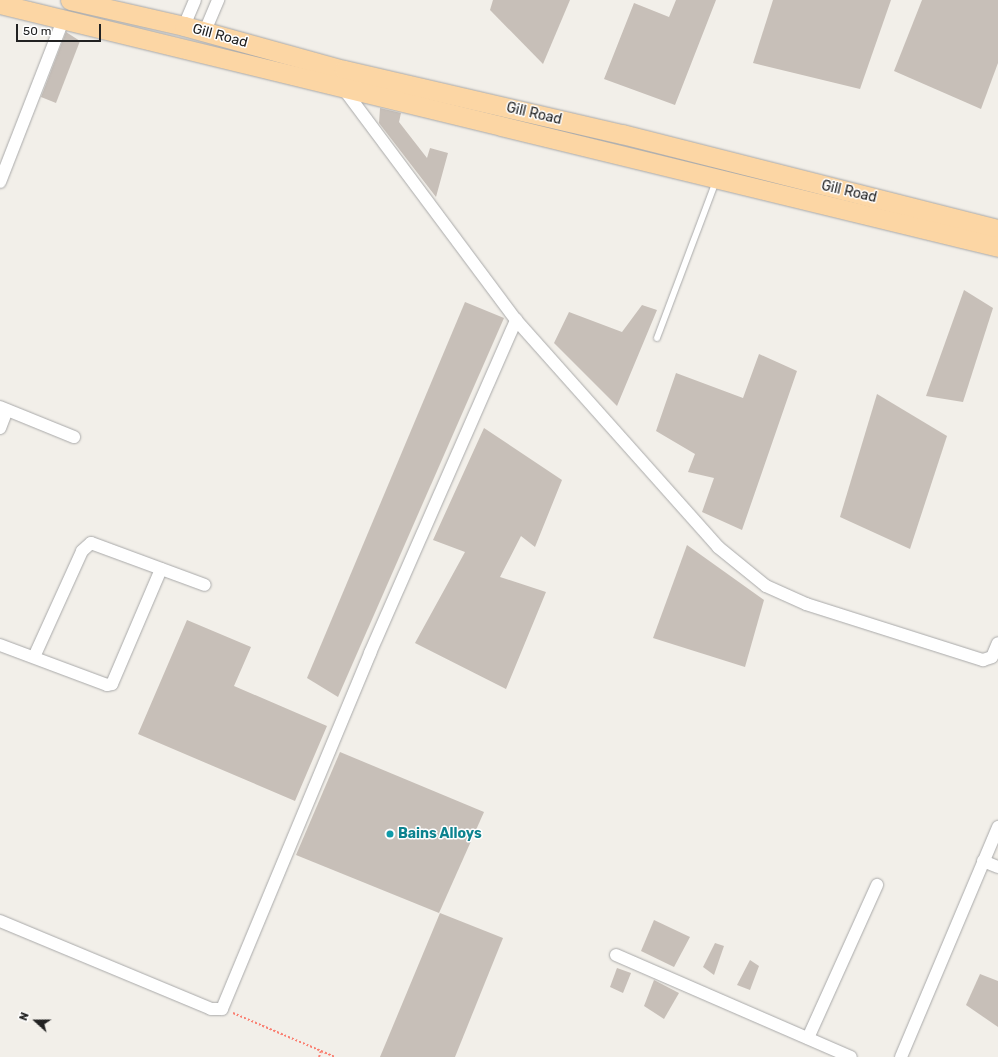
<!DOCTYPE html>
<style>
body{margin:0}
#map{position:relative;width:998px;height:1057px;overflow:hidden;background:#f2efe9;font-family:Rubik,sans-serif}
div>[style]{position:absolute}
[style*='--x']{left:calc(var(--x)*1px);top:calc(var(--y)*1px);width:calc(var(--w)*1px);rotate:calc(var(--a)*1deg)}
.building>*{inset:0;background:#c7bfb8}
.path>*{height:2px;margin-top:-1px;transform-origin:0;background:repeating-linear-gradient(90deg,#fa8072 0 2px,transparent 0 4px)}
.roads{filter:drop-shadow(0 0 1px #a9a9a9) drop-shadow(0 0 1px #a9a9a9)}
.service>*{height:6px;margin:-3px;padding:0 3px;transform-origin:3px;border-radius:3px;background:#fff}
.minor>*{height:12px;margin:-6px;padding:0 6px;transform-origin:6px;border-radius:6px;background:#fff}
.primary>*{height:19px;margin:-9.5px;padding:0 9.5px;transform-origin:9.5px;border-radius:9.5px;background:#fcd6a4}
.dots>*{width:11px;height:11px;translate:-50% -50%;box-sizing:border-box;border:2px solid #fff;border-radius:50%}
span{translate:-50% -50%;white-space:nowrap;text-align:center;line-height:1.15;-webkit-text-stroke:3px #fff;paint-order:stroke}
.street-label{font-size:14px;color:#222}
.culture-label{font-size:14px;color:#0d838f;font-weight:700}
.left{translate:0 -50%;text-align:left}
.north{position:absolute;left:16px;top:1001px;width:40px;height:40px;-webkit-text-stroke:3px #fff;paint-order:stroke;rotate:291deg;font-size:11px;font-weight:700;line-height:16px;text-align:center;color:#222}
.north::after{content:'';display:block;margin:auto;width:14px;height:18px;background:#222;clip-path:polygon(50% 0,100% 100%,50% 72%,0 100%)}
.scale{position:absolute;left:16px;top:24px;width:85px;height:18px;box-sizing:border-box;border:2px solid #222;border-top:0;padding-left:5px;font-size:12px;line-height:14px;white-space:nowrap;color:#222;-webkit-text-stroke:3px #fff;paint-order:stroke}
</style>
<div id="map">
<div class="building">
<i style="clip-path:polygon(493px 0,570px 0,543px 64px,490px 10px)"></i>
<i style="clip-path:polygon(676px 0,716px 0,675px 105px,604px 79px,634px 3px,669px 17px)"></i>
<i style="clip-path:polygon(773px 0,891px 0,860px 89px,753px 63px)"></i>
<i style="clip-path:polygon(922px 0,998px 0,998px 63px,981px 109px,894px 71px)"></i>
<i style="clip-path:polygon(66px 32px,80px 41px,56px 103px,41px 97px)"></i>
<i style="clip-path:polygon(380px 108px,401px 113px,399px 122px,427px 158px,430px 148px,448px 153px,436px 197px,379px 123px)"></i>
<i style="clip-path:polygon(964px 290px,993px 308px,963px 402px,926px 396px)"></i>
<i style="clip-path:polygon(465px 302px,504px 318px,338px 697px,307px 678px)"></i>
<i style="clip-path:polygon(642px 305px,657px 310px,617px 406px,554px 343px,569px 312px,622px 332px)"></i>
<i style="clip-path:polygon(759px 354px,797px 371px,742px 530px,702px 512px,714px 478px,688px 472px,695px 454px,656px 431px,676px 373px,743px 398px)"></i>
<i style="clip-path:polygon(877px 394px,947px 436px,910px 549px,840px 517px)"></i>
<i style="clip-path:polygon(484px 428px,562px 480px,535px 547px,521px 536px,500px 577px,546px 592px,506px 689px,415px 643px,465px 552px,433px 540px)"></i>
<i style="clip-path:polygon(687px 545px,764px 600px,745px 667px,653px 638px)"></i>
<i style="clip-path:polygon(187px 620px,251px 647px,234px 686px,327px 726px,295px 801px,138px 734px)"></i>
<i style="clip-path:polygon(340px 752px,484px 812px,439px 913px,296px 855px)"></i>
<i style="clip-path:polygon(440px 913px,503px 938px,455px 1057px,380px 1057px)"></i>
<i style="clip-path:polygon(654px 920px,690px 937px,674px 967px,641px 951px)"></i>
<i style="clip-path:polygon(715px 943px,724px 946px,714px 975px,703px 967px)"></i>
<i style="clip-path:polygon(750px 960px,759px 966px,750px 990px,737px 985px)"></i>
<i style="clip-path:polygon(617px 968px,631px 973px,623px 993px,610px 987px)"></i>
<i style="clip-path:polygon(980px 974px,998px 981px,998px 1027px,966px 1005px)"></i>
<i style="clip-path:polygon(654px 980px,679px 993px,664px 1019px,644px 1006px)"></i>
</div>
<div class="path">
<i style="--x:233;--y:1013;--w:111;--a:23.3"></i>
<i style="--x:319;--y:1057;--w:6;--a:-72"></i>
</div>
<div class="roads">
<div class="service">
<i style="--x:657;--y:338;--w:168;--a:-69.4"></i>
</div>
<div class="minor">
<i style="--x:184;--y:26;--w:28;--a:-67"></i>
<i style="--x:205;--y:31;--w:34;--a:-67"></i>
<i style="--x:343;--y:88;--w:289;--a:53.3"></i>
<i style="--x:0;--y:182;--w:174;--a:-68.7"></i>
<i style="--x:0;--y:407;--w:80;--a:22.1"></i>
<i style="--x:0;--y:428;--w:19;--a:-69"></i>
<i style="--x:0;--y:645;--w:114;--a:20.5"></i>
<i style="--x:107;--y:685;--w:5;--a:-11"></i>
<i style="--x:112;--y:684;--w:125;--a:-66.9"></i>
<i style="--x:34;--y:657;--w:116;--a:-65.6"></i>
<i style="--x:82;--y:551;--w:12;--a:-42"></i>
<i style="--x:91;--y:543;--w:121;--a:20.2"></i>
<i style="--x:983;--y:861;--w:16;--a:22"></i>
<i style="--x:0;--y:921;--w:229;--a:22.6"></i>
<i style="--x:211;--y:1009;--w:11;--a:0"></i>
<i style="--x:222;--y:1009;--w:386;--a:-67.4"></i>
<i style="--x:370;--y:653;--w:364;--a:-66.3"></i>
<i style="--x:516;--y:320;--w:304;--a:48.3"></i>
<i style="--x:718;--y:547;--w:62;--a:39.1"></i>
<i style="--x:766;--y:586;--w:44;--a:24.2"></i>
<i style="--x:806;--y:604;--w:186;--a:17.6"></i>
<i style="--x:983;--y:660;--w:9;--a:-18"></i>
<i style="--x:992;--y:657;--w:15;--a:-67"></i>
<i style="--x:616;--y:955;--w:256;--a:23.5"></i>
<i style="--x:808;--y:1038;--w:168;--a:-65.7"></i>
<i style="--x:901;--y:1057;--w:250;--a:-67.1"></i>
</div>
<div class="primary">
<i style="--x:70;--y:0;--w:117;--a:12.8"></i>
<i style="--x:184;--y:26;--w:166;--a:15.4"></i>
<i style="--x:344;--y:70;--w:285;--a:13"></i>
<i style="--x:622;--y:134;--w:388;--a:14.2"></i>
<i style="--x:0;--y:4;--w:1027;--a:13.68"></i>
</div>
</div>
<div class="dots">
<i style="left:390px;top:834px;background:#0f9aa8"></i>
</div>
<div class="street-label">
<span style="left:220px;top:36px;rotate:15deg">Gill Road</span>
<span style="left:534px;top:114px;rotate:13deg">Gill Road</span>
<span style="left:849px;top:192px;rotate:13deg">Gill Road</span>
</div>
<div class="culture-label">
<span class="left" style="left:398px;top:834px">Bains Alloys</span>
</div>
<div class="north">N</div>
<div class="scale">50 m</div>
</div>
